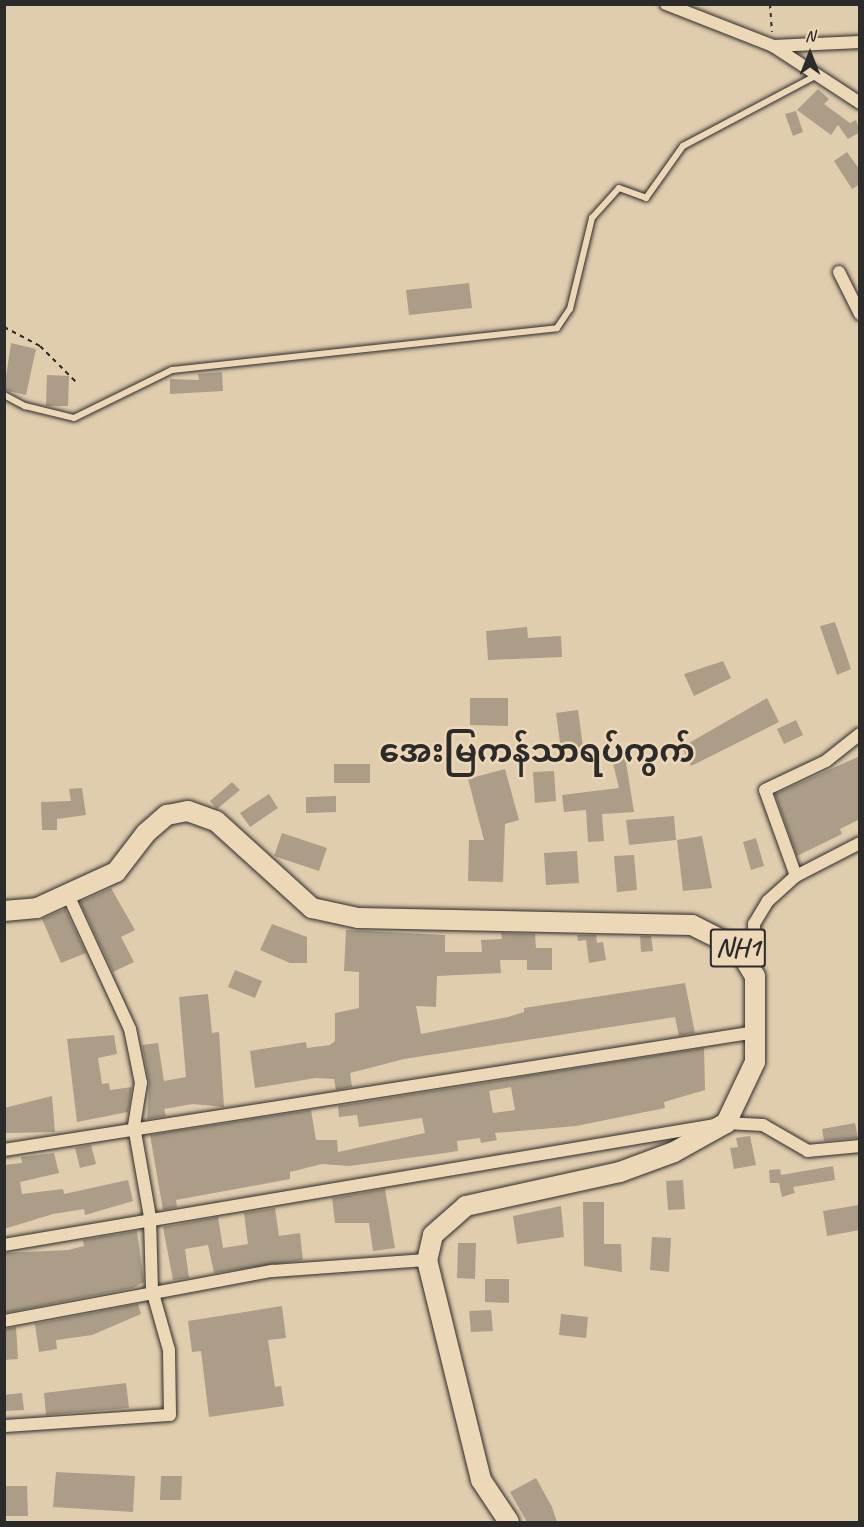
<!DOCTYPE html>
<meta charset="utf-8">
<style>
body{margin:0}
#map{position:relative;width:864px;height:1527px;overflow:hidden;background:#e0cdae;font-family:Caveat,"Noto Sans Myanmar",sans-serif}
div>[style]{position:absolute}
[style*='--x']{left:calc(var(--x)*1px);top:calc(var(--y)*1px);width:calc(var(--w)*1px);rotate:calc(var(--a)*1deg)}
.building>*{inset:0;background:#ab9d87}
.path>*{height:2px;margin-top:-1px;transform-origin:0;background:repeating-linear-gradient(90deg,#2b2b2b 0 4.5px,transparent 0 9px)}
.roads{filter:drop-shadow(0 0 2px #2b2b2b) drop-shadow(0 0 2px #2b2b2b)}
.service>*{height:6px;margin:-3px;padding:0 3px;transform-origin:3px;border-radius:3px;background:#ecd7b6}
.minor>*{height:12px;margin:-6px;padding:0 6px;transform-origin:6px;border-radius:6px;background:#ecd7b6}
.trunk>*{height:20px;margin:-10px;padding:0 10px;transform-origin:10px;border-radius:10px;background:#ecd7b6}
span{translate:-50% -50%;white-space:nowrap;text-align:center;line-height:1.15;-webkit-text-stroke:5px #ecd7b6;paint-order:stroke}
.shield-label span{padding:2px 4px;background:#ecd7b6;border:2px solid;border-radius:4px;-webkit-text-stroke-width:0}
.shield-label{font-size:27px;color:#2b2b2b;font-weight:700}
.quarter-label{font-size:32px;color:#2b2b2b;font-weight:700}
.frame{position:absolute;inset:0;border:6px solid #2b2b2b;pointer-events:none}
.north{position:absolute;left:780px;top:24px;width:60px;height:60px;-webkit-text-stroke:4px #ecd7b6;paint-order:stroke;rotate:0deg;font-size:16px;font-weight:700;line-height:24px;text-align:center;color:#2b2b2b}
.north::after{content:'';display:block;margin:auto;width:21px;height:27px;background:#2b2b2b;clip-path:polygon(50% 0,100% 100%,50% 72%,0 100%)}
</style>
<div id="map">
<div class="building">
<i style="clip-path:polygon(818px 89px,829px 99px,824px 104px,850px 123px,856px 120px,860px 132px,848px 139px,838px 125px,831px 135px,797px 110px)"></i>
<i style="clip-path:polygon(796px 111px,803px 132px,793px 136px,785px 114px)"></i>
<i style="clip-path:polygon(847px 152px,860px 170px,860px 184px,852px 189px,834px 161px)"></i>
<i style="clip-path:polygon(469px 283px,472px 308px,409px 315px,406px 290px)"></i>
<i style="clip-path:polygon(11px 343px,36px 349px,26px 395px,4px 390px)"></i>
<i style="clip-path:polygon(222px 372px,223px 391px,170px 394px,170px 379px,199px 380px,198px 374px)"></i>
<i style="clip-path:polygon(47px 375px,69px 376px,68px 406px,46px 406px)"></i>
<i style="clip-path:polygon(835px 622px,851px 669px,837px 675px,820px 626px)"></i>
<i style="clip-path:polygon(527px 627px,528px 638px,561px 636px,562px 657px,488px 660px,486px 631px)"></i>
<i style="clip-path:polygon(723px 661px,731px 678px,694px 696px,684px 674px)"></i>
<i style="clip-path:polygon(470px 698px,508px 698px,508px 726px,470px 725px)"></i>
<i style="clip-path:polygon(767px 698px,779px 722px,691px 766px,682px 747px)"></i>
<i style="clip-path:polygon(578px 710px,583px 747px,561px 750px,556px 713px)"></i>
<i style="clip-path:polygon(796px 720px,803px 735px,784px 744px,777px 729px)"></i>
<i style="clip-path:polygon(625px 756px,634px 812px,602px 814px,604px 841px,588px 842px,586px 810px,564px 812px,562px 795px,619px 788px,612px 759px)"></i>
<i style="clip-path:polygon(860px 756px,860px 819px,840px 829px,842px 834px,797px 856px,775px 794px)"></i>
<i style="clip-path:polygon(334px 764px,370px 764px,370px 783px,334px 783px)"></i>
<i style="clip-path:polygon(505px 769px,519px 820px,505px 824px,503px 882px,468px 881px,469px 840px,484px 840px,468px 779px)"></i>
<i style="clip-path:polygon(554px 771px,556px 801px,535px 803px,533px 772px)"></i>
<i style="clip-path:polygon(232px 782px,240px 790px,217px 809px,210px 801px)"></i>
<i style="clip-path:polygon(82px 788px,86px 815px,57px 819px,57px 830px,42px 830px,41px 802px,71px 801px,69px 789px)"></i>
<i style="clip-path:polygon(269px 794px,278px 808px,250px 827px,240px 813px)"></i>
<i style="clip-path:polygon(336px 796px,336px 812px,306px 813px,306px 797px)"></i>
<i style="clip-path:polygon(674px 816px,676px 840px,629px 845px,626px 820px)"></i>
<i style="clip-path:polygon(282px 833px,327px 848px,319px 871px,274px 856px)"></i>
<i style="clip-path:polygon(702px 836px,712px 888px,683px 891px,677px 840px)"></i>
<i style="clip-path:polygon(756px 838px,764px 866px,751px 870px,743px 842px)"></i>
<i style="clip-path:polygon(577px 851px,579px 883px,546px 885px,544px 853px)"></i>
<i style="clip-path:polygon(634px 855px,637px 890px,617px 892px,614px 856px)"></i>
<i style="clip-path:polygon(111px 888px,135px 930px,121px 937px,134px 962px,113px 972px,80px 902px)"></i>
<i style="clip-path:polygon(65px 909px,86px 953px,61px 963px,42px 919px)"></i>
<i style="clip-path:polygon(272px 924px,307px 937px,307px 963px,290px 963px,260px 950px)"></i>
<i style="clip-path:polygon(346px 930px,445px 935px,445px 952px,482px 952px,481px 940px,502px 939px,501px 933px,535px 934px,536px 948px,552px 948px,552px 970px,527px 970px,527px 960px,500px 960px,501px 973px,437px 976px,436px 1007px,416px 1006px,421px 1034px,508px 1017px,524px 1012px,524px 1008px,685px 983px,695px 1033px,679px 1036px,675px 1017px,404px 1059px,350px 1073px,352px 1087px,336px 1090px,334px 1079px,316px 1078px,255px 1088px,250px 1051px,306px 1042px,307px 1048px,330px 1045px,335px 1041px,335px 1013px,359px 1008px,359px 972px,344px 971px)"></i>
<i style="clip-path:polygon(577px 935px,596px 935px,597px 943px,603px 942px,606px 960px,589px 963px,586px 940px,578px 941px)"></i>
<i style="clip-path:polygon(640px 936px,651px 936px,653px 951px,641px 952px)"></i>
<i style="clip-path:polygon(235px 970px,262px 981px,255px 998px,228px 987px)"></i>
<i style="clip-path:polygon(208px 994px,212px 1033px,219px 1032px,224px 1107px,193px 1104px,164px 1109px,166px 1116px,147px 1119px,149px 1082px,142px 1045px,158px 1043px,164px 1081px,186px 1077px,179px 997px)"></i>
<i style="clip-path:polygon(114px 1035px,117px 1054px,98px 1058px,102px 1084px,109px 1083px,110px 1090px,132px 1087px,128px 1112px,77px 1122px,67px 1039px)"></i>
<i style="clip-path:polygon(evenodd,704px 1048px,705px 1090px,664px 1102px,665px 1108px,576px 1126px,495px 1133px,497px 1140px,481px 1143px,480px 1138px,457px 1141px,458px 1151px,438px 1154px,349px 1166px,322px 1164px,290px 1172px,290px 1179px,176px 1200px,177px 1207px,163px 1210px,150px 1135px,311px 1110px,316px 1140px,337px 1140px,338px 1152px,425px 1133px,422px 1118px,359px 1127px,357px 1115px,339px 1117px,338px 1106px,704px 1048px,511px 1087px,515px 1110px,493px 1113px,489px 1091px,511px 1087px)"></i>
<i style="clip-path:polygon(52px 1096px,55px 1132px,4px 1133px,4px 1108px)"></i>
<i style="clip-path:polygon(855px 1123px,858px 1138px,824px 1141px,822px 1129px)"></i>
<i style="clip-path:polygon(750px 1136px,756px 1165px,734px 1169px,730px 1148px,738px 1147px,736px 1138px)"></i>
<i style="clip-path:polygon(91px 1145px,96px 1164px,80px 1168px,75px 1148px)"></i>
<i style="clip-path:polygon(54px 1153px,59px 1173px,20px 1182px,22px 1194px,63px 1189px,64px 1194px,128px 1180px,133px 1201px,85px 1215px,84px 1209px,53px 1214px,4px 1229px,4px 1165px,22px 1163px,21px 1157px)"></i>
<i style="clip-path:polygon(833px 1166px,835px 1180px,793px 1187px,795px 1193px,782px 1197px,779px 1183px,770px 1183px,769px 1170px,780px 1169px,781px 1175px)"></i>
<i style="clip-path:polygon(683px 1180px,685px 1209px,668px 1210px,666px 1181px)"></i>
<i style="clip-path:polygon(385px 1189px,395px 1248px,373px 1251px,369px 1223px,335px 1223px,332px 1198px)"></i>
<i style="clip-path:polygon(583px 1202px,604px 1202px,604px 1244px,621px 1244px,622px 1272px,584px 1266px)"></i>
<i style="clip-path:polygon(859px 1205px,860px 1230px,827px 1236px,823px 1211px)"></i>
<i style="clip-path:polygon(561px 1206px,564px 1237px,517px 1244px,513px 1216px)"></i>
<i style="clip-path:polygon(275px 1208px,279px 1236px,300px 1233px,303px 1260px,214px 1273px,208px 1245px,185px 1249px,189px 1278px,173px 1280px,163px 1227px,218px 1217px,223px 1248px,248px 1244px,244px 1213px)"></i>
<i style="clip-path:polygon(137px 1231px,144px 1282px,133px 1288px,4px 1313px,4px 1253px,68px 1250px,84px 1246px,83px 1240px)"></i>
<i style="clip-path:polygon(652px 1237px,671px 1238px,669px 1272px,650px 1270px)"></i>
<i style="clip-path:polygon(458px 1243px,476px 1243px,475px 1279px,457px 1278px)"></i>
<i style="clip-path:polygon(485px 1279px,509px 1279px,509px 1303px,485px 1302px)"></i>
<i style="clip-path:polygon(138px 1304px,141px 1314px,92px 1335px,56px 1340px,57px 1349px,39px 1352px,35px 1324px)"></i>
<i style="clip-path:polygon(282px 1306px,286px 1338px,268px 1340px,275px 1387px,281px 1386px,284px 1406px,209px 1417px,201px 1351px,192px 1352px,188px 1321px)"></i>
<i style="clip-path:polygon(491px 1310px,493px 1331px,471px 1332px,469px 1311px)"></i>
<i style="clip-path:polygon(561px 1314px,588px 1317px,586px 1338px,559px 1335px)"></i>
<i style="clip-path:polygon(16px 1327px,18px 1359px,4px 1360px,4px 1329px)"></i>
<i style="clip-path:polygon(126px 1383px,129px 1408px,46px 1415px,44px 1393px)"></i>
<i style="clip-path:polygon(22px 1393px,24px 1410px,4px 1411px,4px 1395px)"></i>
<i style="clip-path:polygon(56px 1472px,135px 1476px,133px 1512px,53px 1507px)"></i>
<i style="clip-path:polygon(161px 1476px,182px 1476px,181px 1500px,160px 1500px)"></i>
<i style="clip-path:polygon(536px 1478px,552px 1507px,557px 1522px,527px 1522px,510px 1492px)"></i>
<i style="clip-path:polygon(4px 1486px,27px 1486px,28px 1516px,4px 1516px)"></i>
</div>
<div class="path">
<i style="--x:770;--y:4;--w:28;--a:86"></i>
<i style="--x:4;--y:327;--w:41;--a:27.8"></i>
<i style="--x:40;--y:346;--w:51;--a:45"></i>
</div>
<div class="roads">
<div class="service">
<i style="--x:4;--y:395;--w:24;--a:28"></i>
<i style="--x:25;--y:406;--w:50;--a:13.8"></i>
<i style="--x:74;--y:418;--w:109;--a:-26.1"></i>
<i style="--x:172;--y:370;--w:387;--a:-6.2"></i>
<i style="--x:557;--y:328;--w:23;--a:-56"></i>
<i style="--x:570;--y:309;--w:94;--a:-76.4"></i>
<i style="--x:592;--y:218;--w:40;--a:-48"></i>
<i style="--x:619;--y:188;--w:29;--a:20"></i>
<i style="--x:646;--y:198;--w:64;--a:-54.6"></i>
<i style="--x:683;--y:146;--w:152;--a:-27.9"></i>
</div>
<div class="minor">
<i style="--x:666;--y:4;--w:115;--a:21.4"></i>
<i style="--x:773;--y:46;--w:104;--a:33.2"></i>
<i style="--x:773;--y:46;--w:87;--a:-2.6"></i>
<i style="--x:839;--y:272;--w:47;--a:63.4"></i>
<i style="--x:796;--y:876;--w:91;--a:-109.8"></i>
<i style="--x:765;--y:790;--w:68;--a:-25.4"></i>
<i style="--x:826;--y:761;--w:43;--a:-38.5"></i>
<i style="--x:755;--y:972;--w:48;--a:-91.2"></i>
<i style="--x:754;--y:924;--w:27;--a:-59"></i>
<i style="--x:768;--y:901;--w:38;--a:-42"></i>
<i style="--x:796;--y:876;--w:72;--a:-27.3"></i>
<i style="--x:4;--y:1150;--w:761;--a:-8.92"></i>
<i style="--x:4;--y:1245;--w:732;--a:-9.59"></i>
<i style="--x:726;--y:1123;--w:37;--a:3"></i>
<i style="--x:763;--y:1125;--w:52;--a:30"></i>
<i style="--x:808;--y:1151;--w:52;--a:-5.5"></i>
<i style="--x:4;--y:1321;--w:273;--a:-10.6"></i>
<i style="--x:272;--y:1271;--w:155;--a:-4.1"></i>
<i style="--x:4;--y:1426;--w:166;--a:-3.8"></i>
<i style="--x:170;--y:1415;--w:65;--a:-90.9"></i>
<i style="--x:169;--y:1350;--w:62;--a:-105.8"></i>
<i style="--x:152;--y:1290;--w:73;--a:-91.6"></i>
<i style="--x:150;--y:1217;--w:92;--a:-100"></i>
<i style="--x:134;--y:1126;--w:44;--a:-80.8"></i>
<i style="--x:141;--y:1083;--w:55;--a:-101.5"></i>
<i style="--x:130;--y:1029;--w:148;--a:-114.8"></i>
</div>
<div class="trunk">
<i style="--x:4;--y:911;--w:33;--a:-5"></i>
<i style="--x:37;--y:908;--w:87;--a:-24.5"></i>
<i style="--x:116;--y:872;--w:49;--a:-52.4"></i>
<i style="--x:146;--y:833;--w:28;--a:-41"></i>
<i style="--x:167;--y:815;--w:21;--a:-11"></i>
<i style="--x:188;--y:811;--w:30;--a:20"></i>
<i style="--x:216;--y:821;--w:130;--a:42.2"></i>
<i style="--x:312;--y:908;--w:47;--a:12.3"></i>
<i style="--x:358;--y:918;--w:334;--a:1.2"></i>
<i style="--x:692;--y:925;--w:51;--a:26.6"></i>
<i style="--x:738;--y:948;--w:33;--a:59"></i>
<i style="--x:755;--y:976;--w:86;--a:90"></i>
<i style="--x:755;--y:1062;--w:68;--a:115.4"></i>
<i style="--x:726;--y:1123;--w:60;--a:150.9"></i>
<i style="--x:674;--y:1152;--w:58;--a:159.7"></i>
<i style="--x:620;--y:1172;--w:158;--a:167.6"></i>
<i style="--x:466;--y:1206;--w:44;--a:138.7"></i>
<i style="--x:433;--y:1235;--w:26;--a:103"></i>
<i style="--x:427;--y:1260;--w:227;--a:76.2"></i>
<i style="--x:481;--y:1480;--w:50;--a:56.3"></i>
</div>
</div>
<div class="shield-label">
<span style="left:738px;top:948px">NH1</span>
</div>
<div class="quarter-label">
<span style="left:537px;top:752px">အေးမြကန်သာရပ်ကွက်</span>
</div>
<div class="frame"></div>
<div class="north">N</div>
</div>
